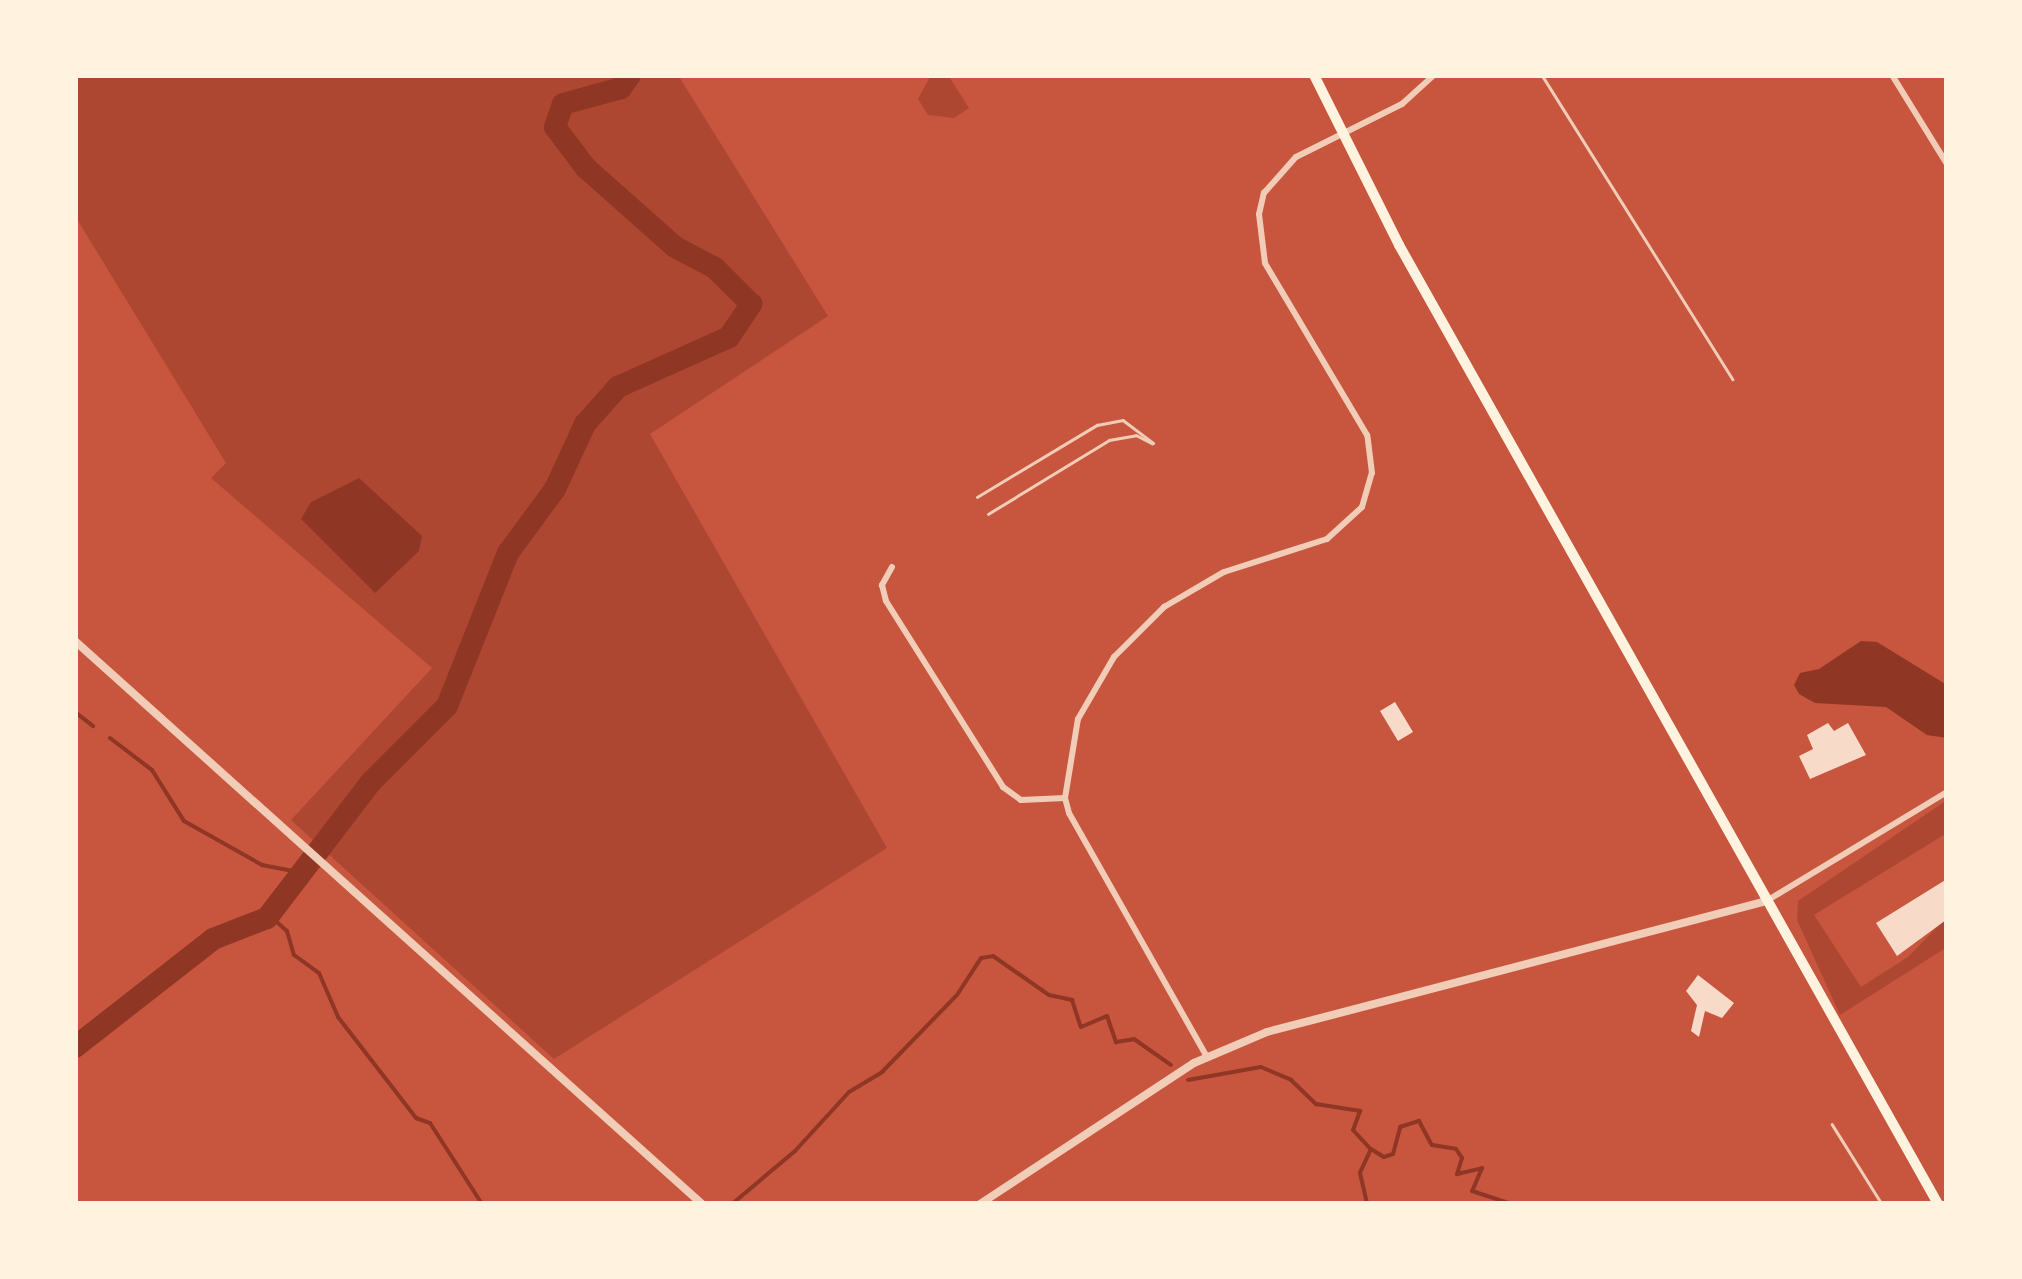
<!DOCTYPE html>
<style>
body{margin:0}
#map{position:relative;width:2022px;height:1279px;overflow:hidden;background:#c8553d;font-family:"DejaVu Sans",sans-serif}
div>[style]{position:absolute}
[style*='--x']{left:calc(var(--x)*1px);top:calc(var(--y)*1px);width:calc(var(--w)*1px);rotate:calc(var(--a)*1deg)}
.green>*{inset:0;background:#ae4732}
.water>*{inset:0;background:#8f3625}
.stream>*{height:4px;margin:-2px;padding:0 2px;transform-origin:2px;border-radius:2px;background:#8f3625}
.river>*{height:22px;margin:-11px;padding:0 11px;transform-origin:11px;border-radius:11px;background:#8f3625}
.building>*{inset:0;background:#f7dbc8}
.service>*{height:2.5px;margin:-1.25px;padding:0 1.25px;transform-origin:1.25px;border-radius:1.25px;background:#f1ccb7}
.minor>*{height:6px;margin:-3px;padding:0 3px;transform-origin:3px;border-radius:3px;background:#f1ccb7}
.tertiary>*{height:8px;margin:-4px;padding:0 4px;transform-origin:4px;border-radius:4px;background:#f1ccb7}
.trunk>*{height:10px;margin:-5px;padding:0 5px;transform-origin:5px;border-radius:5px;background:#fff3e0}
span{translate:-50% -50%;white-space:nowrap;text-align:center;line-height:1.15;-webkit-text-stroke:9px #fff3e0;paint-order:stroke}
.frame{position:absolute;inset:0;border:78px solid #fff3e0;pointer-events:none}
</style>
<div id="map">
<div class="green">
<i style="clip-path:polygon(75px 75px,678px 75px,828px 316px,650px 434px,887px 848px,554px 1059px,291px 820px,432px 668px,211px 478px,226px 463px,75px 216px)"></i>
<i style="clip-path:polygon(931px 75px,948px 75px,969px 108px,954px 118px,928px 115px,918px 99px)"></i>
<i style="clip-path:polygon(1947px 800px,1947px 833px,1814px 915px,1861px 987px,1908px 957px,1947px 917px,1947px 947px,1840px 1015px,1797px 920px,1798px 901px)"></i>
</div>
<div class="water">
<i style="clip-path:polygon(359px 478px,422px 536px,419px 551px,375px 593px,301px 519px,311px 502px)"></i>
<i style="clip-path:polygon(1861px 641px,1877px 642px,1947px 685px,1947px 738px,1927px 735px,1886px 707px,1815px 703px,1799px 694px,1794px 685px,1800px 673px,1819px 669px)"></i>
</div>
<div class="stream">
<i style="--x:75;--y:712;--w:23;--a:38"></i>
<i style="--x:110;--y:738;--w:53;--a:37.3"></i>
<i style="--x:152;--y:770;--w:60;--a:57.9"></i>
<i style="--x:184;--y:821;--w:90;--a:29.4"></i>
<i style="--x:262;--y:865;--w:38;--a:11"></i>
<i style="--x:269;--y:915;--w:24;--a:42"></i>
<i style="--x:287;--y:931;--w:25;--a:74"></i>
<i style="--x:294;--y:955;--w:31;--a:36"></i>
<i style="--x:319;--y:973;--w:48;--a:66.6"></i>
<i style="--x:338;--y:1017;--w:128;--a:52.3"></i>
<i style="--x:416;--y:1118;--w:15;--a:20"></i>
<i style="--x:430;--y:1123;--w:96;--a:57.3"></i>
<i style="--x:1188;--y:1080;--w:74;--a:-10.1"></i>
<i style="--x:1261;--y:1067;--w:33;--a:23"></i>
<i style="--x:1291;--y:1080;--w:35;--a:44"></i>
<i style="--x:1316;--y:1104;--w:45;--a:9"></i>
<i style="--x:1360;--y:1111;--w:20;--a:110"></i>
<i style="--x:1353;--y:1130;--w:26;--a:47"></i>
<i style="--x:1371;--y:1149;--w:26;--a:115"></i>
<i style="--x:1360;--y:1173;--w:32;--a:77"></i>
<i style="--x:1371;--y:1149;--w:15;--a:32"></i>
<i style="--x:1384;--y:1157;--w:9;--a:-18"></i>
<i style="--x:1393;--y:1154;--w:28;--a:-75"></i>
<i style="--x:1400;--y:1127;--w:20;--a:-18"></i>
<i style="--x:1419;--y:1121;--w:27;--a:62"></i>
<i style="--x:1432;--y:1145;--w:24;--a:9"></i>
<i style="--x:1456;--y:1149;--w:11;--a:56"></i>
<i style="--x:1462;--y:1158;--w:17;--a:107"></i>
<i style="--x:1457;--y:1174;--w:26;--a:-13"></i>
<i style="--x:1482;--y:1168;--w:25;--a:113"></i>
<i style="--x:1472;--y:1191;--w:39;--a:18"></i>
<i style="--x:732;--y:1204;--w:82;--a:-40.1"></i>
<i style="--x:795;--y:1151;--w:80;--a:-47.5"></i>
<i style="--x:849;--y:1092;--w:39;--a:-31"></i>
<i style="--x:882;--y:1072;--w:107;--a:-45.8"></i>
<i style="--x:957;--y:995;--w:44;--a:-57"></i>
<i style="--x:981;--y:958;--w:12;--a:-9"></i>
<i style="--x:993;--y:956;--w:68;--a:34.9"></i>
<i style="--x:1049;--y:995;--w:24;--a:12"></i>
<i style="--x:1072;--y:1000;--w:28;--a:72"></i>
<i style="--x:1081;--y:1027;--w:28;--a:-23"></i>
<i style="--x:1107;--y:1016;--w:28;--a:71"></i>
<i style="--x:1116;--y:1042;--w:18;--a:-9"></i>
<i style="--x:1134;--y:1039;--w:45;--a:35.1"></i>
</div>
<div class="river">
<i style="--x:75;--y:1047;--w:175;--a:-38"></i>
<i style="--x:213;--y:939;--w:58;--a:-21.3"></i>
<i style="--x:267;--y:918;--w:171;--a:-52.6"></i>
<i style="--x:371;--y:782;--w:107;--a:-45"></i>
<i style="--x:447;--y:706;--w:165;--a:-68.3"></i>
<i style="--x:508;--y:553;--w:79;--a:-53.7"></i>
<i style="--x:555;--y:489;--w:72;--a:-65.2"></i>
<i style="--x:585;--y:424;--w:50;--a:-48.3"></i>
<i style="--x:618;--y:387;--w:122;--a:-24.2"></i>
<i style="--x:729;--y:337;--w:40;--a:-56"></i>
<i style="--x:751;--y:304;--w:51;--a:-135"></i>
<i style="--x:715;--y:268;--w:45;--a:-152.3"></i>
<i style="--x:675;--y:247;--w:119;--a:-138.4"></i>
<i style="--x:586;--y:168;--w:51;--a:-127.1"></i>
<i style="--x:555;--y:127;--w:24;--a:-71"></i>
<i style="--x:563;--y:104;--w:60;--a:-15.4"></i>
<i style="--x:621;--y:88;--w:16;--a:-55"></i>
</div>
<div class="building">
<i style="clip-path:polygon(1395px 702px,1413px 732px,1398px 741px,1380px 711px)"></i>
<i style="clip-path:polygon(1828px 723px,1834px 731px,1848px 723px,1866px 755px,1810px 779px,1799px 756px,1813px 749px,1807px 735px)"></i>
<i style="clip-path:polygon(1947px 879px,1946px 920px,1897px 956px,1876px 923px)"></i>
<i style="clip-path:polygon(1698px 975px,1734px 1003px,1722px 1018px,1705px 1011px,1699px 1037px,1691px 1031px,1697px 1005px,1686px 991px)"></i>
</div>
<div class="service">
<i style="--x:1542;--y:75;--w:359;--a:57.9"></i>
<i style="--x:977;--y:497;--w:140;--a:-31"></i>
<i style="--x:1097;--y:425;--w:26;--a:-11"></i>
<i style="--x:1123;--y:420;--w:38;--a:37"></i>
<i style="--x:988;--y:514;--w:142;--a:-31.4"></i>
<i style="--x:1109;--y:440;--w:27;--a:-10"></i>
<i style="--x:1136;--y:435;--w:18;--a:27"></i>
<i style="--x:1832;--y:1124;--w:94;--a:58"></i>
</div>
<div class="minor">
<i style="--x:1892;--y:75;--w:105;--a:58.3"></i>
<i style="--x:892;--y:567;--w:21;--a:119"></i>
<i style="--x:882;--y:585;--w:16;--a:76"></i>
<i style="--x:886;--y:601;--w:220;--a:57.8"></i>
<i style="--x:1003;--y:787;--w:22;--a:36"></i>
<i style="--x:1021;--y:800;--w:44;--a:-2.6"></i>
<i style="--x:1768;--y:900;--w:209;--a:-31.1"></i>
<i style="--x:1207;--y:1057;--w:280;--a:-119.5"></i>
<i style="--x:1069;--y:813;--w:16;--a:-105"></i>
<i style="--x:1065;--y:798;--w:80;--a:-80.7"></i>
<i style="--x:1078;--y:719;--w:72;--a:-59.9"></i>
<i style="--x:1114;--y:657;--w:71;--a:-45"></i>
<i style="--x:1164;--y:607;--w:69;--a:-30.3"></i>
<i style="--x:1224;--y:572;--w:108;--a:-17.8"></i>
<i style="--x:1327;--y:539;--w:47;--a:-42.4"></i>
<i style="--x:1362;--y:507;--w:35;--a:-74"></i>
<i style="--x:1372;--y:473;--w:38;--a:-97"></i>
<i style="--x:1367;--y:435;--w:200;--a:-120.7"></i>
<i style="--x:1265;--y:263;--w:49;--a:-97"></i>
<i style="--x:1259;--y:214;--w:22;--a:-77"></i>
<i style="--x:1264;--y:193;--w:48;--a:-48.4"></i>
<i style="--x:1296;--y:157;--w:119;--a:-26.6"></i>
<i style="--x:1402;--y:104;--w:43;--a:-42.2"></i>
</div>
<div class="tertiary">
<i style="--x:75;--y:641;--w:843;--a:41.92"></i>
<i style="--x:980;--y:1204;--w:256;--a:-33.4"></i>
<i style="--x:1194;--y:1063;--w:79;--a:-23"></i>
<i style="--x:1267;--y:1032;--w:517;--a:-14.68"></i>
</div>
<div class="trunk">
<i style="--x:1314;--y:75;--w:190;--a:63.4"></i>
<i style="--x:1399;--y:245;--w:1100;--a:60.66"></i>
</div>
<div class="frame"></div>
</div>
